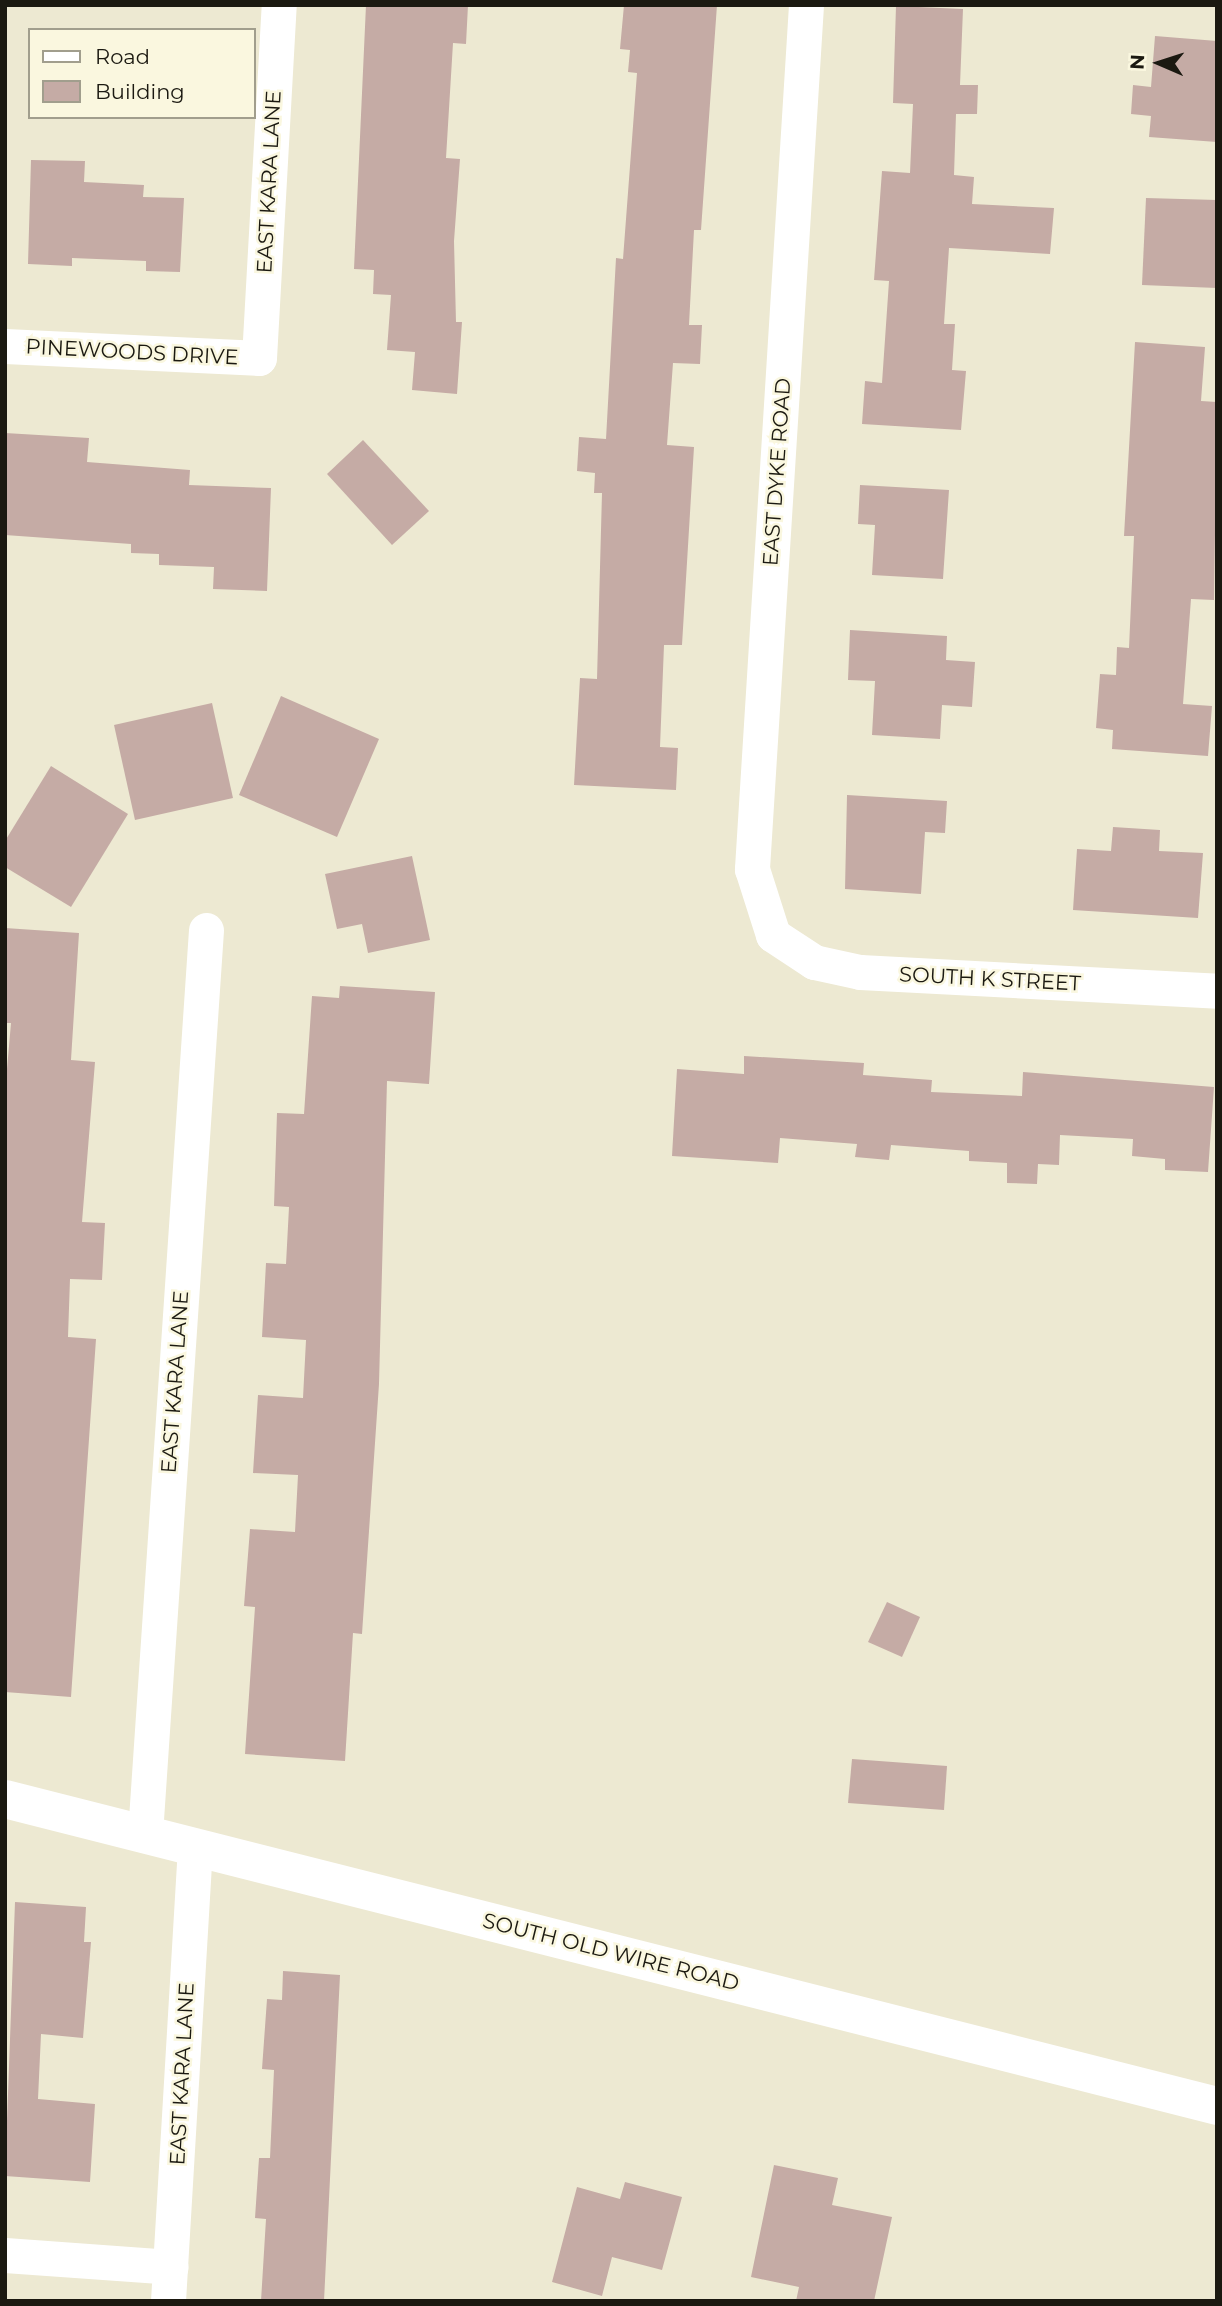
<!DOCTYPE html>
<style>
body{margin:0}
#map{position:relative;width:1222px;height:2306px;overflow:hidden;background:#ede9d2;font-family:Montserrat,sans-serif}
div>[style]{position:absolute}
[style*='--x']{left:calc(var(--x)*1px);top:calc(var(--y)*1px);width:calc(var(--w)*1px);rotate:calc(var(--a)*1deg)}
.building>*{inset:0;background:#c5aba5}
.minor>*{height:35px;margin:-17.5px;padding:0 17.5px;transform-origin:17.5px;border-radius:17.5px;background:#fff}
.tertiary>*{height:38px;margin:-19px;padding:0 19px;transform-origin:19px;border-radius:19px;background:#fff}
span{translate:-50% -50%;white-space:nowrap;text-align:center;line-height:1.15;-webkit-text-stroke:5px #faf7df;paint-order:stroke}
.street-label{font-size:21px;color:#1b1911}
.frame{position:absolute;inset:0;border:7px solid #1b1911;pointer-events:none}
.legend{position:absolute;left:28px;top:28px;width:228px;height:91px;box-sizing:border-box;background:#faf7df;border:2px solid #a19e8d;margin:0;padding:9px 12px;list-style:none;font-size:21px;color:#1b1911}
.legend li{display:flex;align-items:center;gap:14px;height:35px}
.legend b{width:35px;border:2px solid #a19e8d}
.north{position:absolute;left:1124px;top:28px;width:70px;height:70px;-webkit-text-stroke:5px #faf7df;paint-order:stroke;rotate:273deg;font-size:19px;font-weight:700;line-height:28px;text-align:center;color:#1b1911}
.north::after{content:'';display:block;margin:auto;width:24px;height:32px;background:#1b1911;clip-path:polygon(50% 0,100% 100%,50% 72%,0 100%)}
</style>
<div id="map">
<div class="building">
<i style="clip-path:polygon(366px 5px,468px 5px,466px 44px,453px 43px,446px 158px,460px 159px,454px 241px,456px 322px,462px 322px,457px 394px,412px 390px,415px 352px,387px 350px,391px 295px,373px 294px,374px 270px,354px 269px)"></i>
<i style="clip-path:polygon(624px 5px,717px 5px,701px 230px,694px 230px,689px 325px,702px 325px,700px 364px,673px 363px,667px 445px,694px 447px,682px 645px,664px 645px,660px 747px,678px 748px,676px 790px,574px 785px,580px 678px,597px 679px,602px 493px,594px 493px,595px 473px,577px 471px,579px 437px,606px 439px,616px 258px,623px 259px,637px 73px,628px 72px,630px 50px,620px 49px)"></i>
<i style="clip-path:polygon(896px 6px,963px 9px,960px 85px,978px 85px,977px 114px,956px 114px,954px 175px,974px 177px,972px 204px,1054px 208px,1050px 254px,949px 248px,944px 324px,955px 324px,952px 370px,966px 371px,961px 430px,862px 424px,865px 381px,882px 383px,889px 281px,874px 280px,882px 171px,910px 173px,913px 104px,893px 103px)"></i>
<i style="clip-path:polygon(1155px 36px,1217px 41px,1217px 142px,1149px 137px,1151px 116px,1131px 114px,1133px 85px,1151px 87px)"></i>
<i style="clip-path:polygon(31px 160px,85px 161px,84px 182px,144px 185px,143px 197px,184px 198px,180px 272px,146px 271px,146px 261px,72px 258px,72px 266px,28px 264px)"></i>
<i style="clip-path:polygon(1146px 198px,1217px 200px,1217px 288px,1142px 285px)"></i>
<i style="clip-path:polygon(1135px 342px,1205px 347px,1201px 401px,1217px 402px,1214px 600px,1191px 599px,1183px 704px,1212px 706px,1208px 756px,1112px 749px,1113px 730px,1096px 728px,1100px 674px,1116px 675px,1117px 647px,1129px 648px,1134px 536px,1124px 536px)"></i>
<i style="clip-path:polygon(5px 433px,89px 438px,87px 462px,190px 470px,189px 485px,271px 488px,267px 591px,213px 589px,214px 567px,159px 565px,159px 554px,131px 553px,131px 544px,5px 535px)"></i>
<i style="clip-path:polygon(363px 440px,429px 511px,392px 545px,327px 474px)"></i>
<i style="clip-path:polygon(860px 485px,949px 490px,943px 579px,872px 575px,875px 525px,858px 524px)"></i>
<i style="clip-path:polygon(850px 630px,947px 636px,946px 660px,975px 662px,972px 707px,942px 705px,940px 739px,872px 735px,875px 681px,848px 680px)"></i>
<i style="clip-path:polygon(281px 696px,379px 739px,337px 837px,239px 795px)"></i>
<i style="clip-path:polygon(212px 703px,233px 798px,135px 820px,114px 725px)"></i>
<i style="clip-path:polygon(51px 766px,128px 814px,71px 907px,5px 867px,5px 841px)"></i>
<i style="clip-path:polygon(847px 795px,947px 801px,945px 833px,925px 832px,921px 894px,845px 889px)"></i>
<i style="clip-path:polygon(1113px 827px,1160px 830px,1159px 851px,1203px 853px,1198px 918px,1073px 910px,1077px 849px,1111px 851px)"></i>
<i style="clip-path:polygon(412px 856px,430px 940px,368px 953px,362px 924px,337px 929px,325px 874px)"></i>
<i style="clip-path:polygon(5px 928px,79px 933px,71px 1060px,95px 1062px,82px 1222px,105px 1223px,102px 1280px,70px 1279px,68px 1337px,96px 1339px,71px 1697px,5px 1692px,5px 1092px,11px 1023px,5px 1023px)"></i>
<i style="clip-path:polygon(340px 986px,435px 992px,429px 1084px,387px 1081px,379px 1384px,362px 1634px,353px 1633px,345px 1761px,245px 1754px,255px 1607px,244px 1606px,250px 1529px,295px 1532px,298px 1475px,253px 1473px,258px 1395px,303px 1398px,306px 1340px,262px 1337px,266px 1263px,286px 1264px,289px 1207px,274px 1206px,277px 1113px,304px 1114px,312px 996px,339px 998px)"></i>
<i style="clip-path:polygon(744px 1056px,864px 1063px,863px 1075px,932px 1080px,931px 1092px,1022px 1096px,1023px 1072px,1214px 1087px,1208px 1172px,1165px 1170px,1165px 1159px,1132px 1156px,1133px 1139px,1060px 1135px,1059px 1165px,1038px 1164px,1037px 1184px,1007px 1183px,1007px 1163px,969px 1161px,969px 1151px,891px 1145px,889px 1160px,855px 1157px,857px 1144px,780px 1138px,778px 1163px,672px 1156px,677px 1069px,744px 1074px)"></i>
<i style="clip-path:polygon(887px 1602px,920px 1617px,902px 1657px,868px 1642px)"></i>
<i style="clip-path:polygon(852px 1759px,947px 1766px,944px 1810px,848px 1803px)"></i>
<i style="clip-path:polygon(15px 1902px,86px 1907px,84px 1942px,91px 1942px,83px 2038px,41px 2034px,38px 2099px,95px 2104px,90px 2182px,5px 2176px)"></i>
<i style="clip-path:polygon(283px 1971px,340px 1975px,324px 2301px,261px 2301px,266px 2219px,255px 2218px,259px 2158px,270px 2158px,274px 2070px,262px 2069px,267px 1999px,282px 2000px)"></i>
<i style="clip-path:polygon(774px 2165px,838px 2178px,832px 2205px,892px 2217px,874px 2301px,796px 2301px,799px 2287px,751px 2277px)"></i>
<i style="clip-path:polygon(625px 2182px,682px 2197px,662px 2270px,612px 2257px,602px 2296px,552px 2282px,577px 2187px,620px 2199px)"></i>
</div>
<div class="minor">
<i style="--x:806;--y:5;--w:866;--a:93.58"></i>
<i style="--x:752;--y:869;--w:69;--a:72.3"></i>
<i style="--x:773;--y:935;--w:49;--a:33.4"></i>
<i style="--x:814;--y:962;--w:47;--a:12.3"></i>
<i style="--x:860;--y:972;--w:358;--a:3"></i>
<i style="--x:5;--y:346;--w:254;--a:2.7"></i>
<i style="--x:259;--y:358;--w:354;--a:-86.8"></i>
<i style="--x:145;--y:1834;--w:906;--a:-86.14"></i>
<i style="--x:5;--y:2255;--w:166;--a:4.1"></i>
<i style="--x:168;--y:2301;--w:455;--a:-86.6"></i>
</div>
<div class="tertiary">
<i style="--x:5;--y:1799;--w:1250;--a:14.21"></i>
</div>
<div class="street-label">
<span style="left:269px;top:182px;rotate:-87deg">EAST KARA LANE</span>
<span style="left:132px;top:352px;rotate:3deg">PINEWOODS DRIVE</span>
<span style="left:777px;top:472px;rotate:-86deg">EAST DYKE ROAD</span>
<span style="left:990px;top:979px;rotate:3deg">SOUTH K STREET</span>
<span style="left:175px;top:1382px;rotate:-86deg">EAST KARA LANE</span>
<span style="left:611px;top:1952px;rotate:14deg">SOUTH OLD WIRE ROAD</span>
<span style="left:182px;top:2074px;rotate:-87deg">EAST KARA LANE</span>
</div>
<div class="frame"></div>
<ul class="legend">
<li><b style="height:9px;background:#fff"></b>Road</li>
<li><b style="height:19px;background:#c5aba5"></b>Building</li>
</ul>
<div class="north">N</div>
</div>
